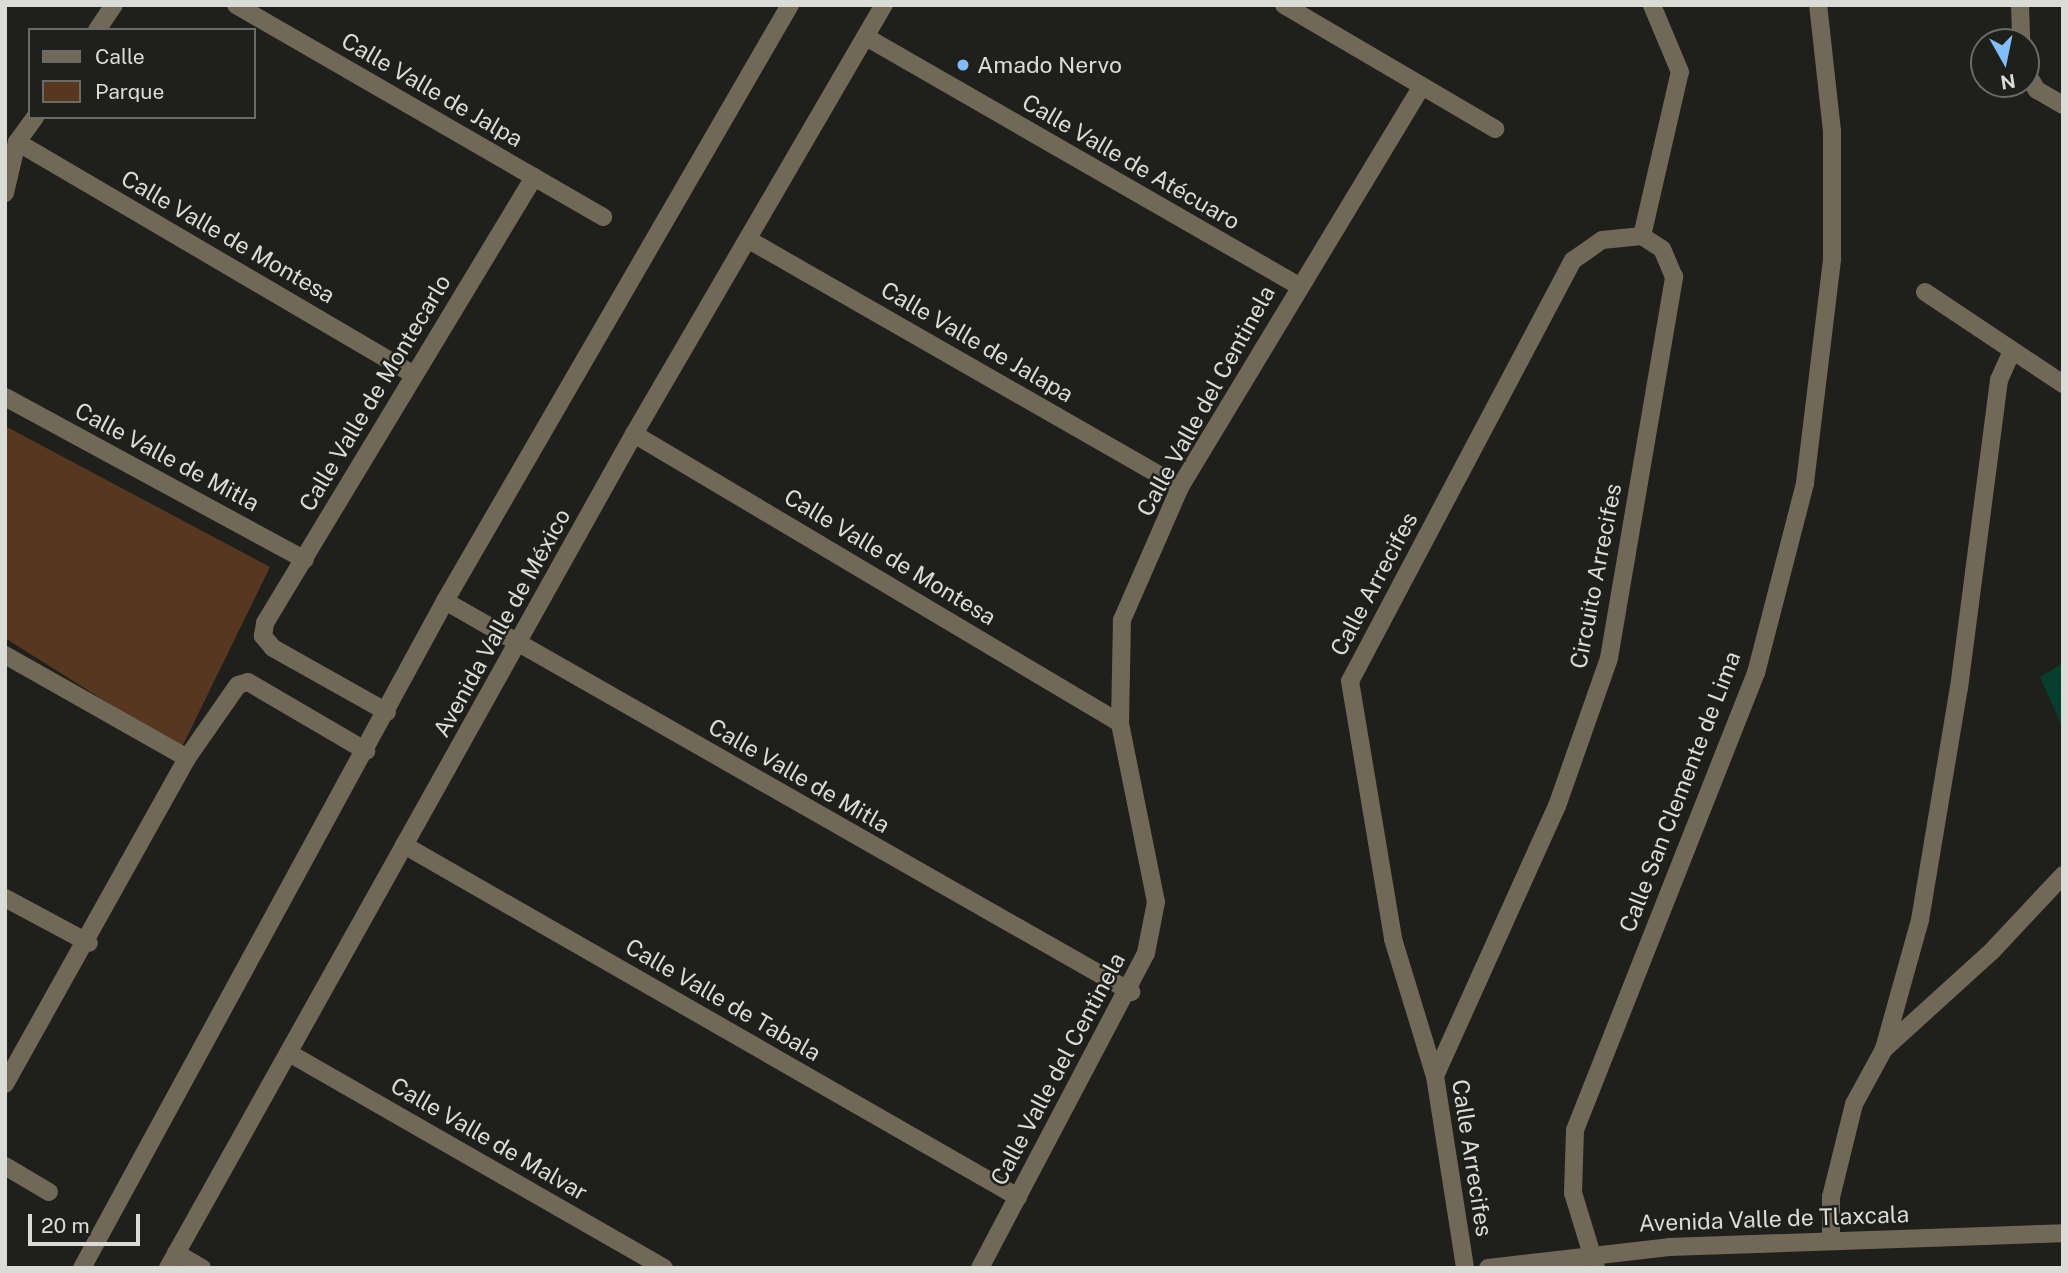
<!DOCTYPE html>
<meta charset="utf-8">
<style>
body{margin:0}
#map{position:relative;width:2068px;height:1273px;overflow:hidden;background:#1f1f1b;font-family:"Public Sans",sans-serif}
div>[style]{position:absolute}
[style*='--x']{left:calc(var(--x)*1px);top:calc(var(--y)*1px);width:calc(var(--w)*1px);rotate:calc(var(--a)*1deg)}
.green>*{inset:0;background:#573720}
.water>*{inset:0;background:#063f2e}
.minor>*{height:18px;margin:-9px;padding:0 9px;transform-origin:9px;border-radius:9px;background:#726857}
.dots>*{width:19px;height:19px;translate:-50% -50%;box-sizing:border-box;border:4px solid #1f1f1b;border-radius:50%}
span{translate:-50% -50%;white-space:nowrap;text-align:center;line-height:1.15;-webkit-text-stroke:5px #1f1f1b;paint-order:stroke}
.poi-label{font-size:23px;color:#dbdbd8}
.left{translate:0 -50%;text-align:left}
.street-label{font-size:23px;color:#dbdbd8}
.frame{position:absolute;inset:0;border:7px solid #dbdbd8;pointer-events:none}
.legend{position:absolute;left:28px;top:28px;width:228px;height:91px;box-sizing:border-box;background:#1f1f1b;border:2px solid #6a6a67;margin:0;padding:9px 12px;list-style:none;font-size:21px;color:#dbdbd8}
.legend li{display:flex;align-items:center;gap:14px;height:35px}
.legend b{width:35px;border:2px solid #6a6a67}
.north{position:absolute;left:1970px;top:28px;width:70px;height:70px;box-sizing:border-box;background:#1f1f1b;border:2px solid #6a6a67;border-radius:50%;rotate:171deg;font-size:19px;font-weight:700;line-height:28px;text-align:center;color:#dbdbd8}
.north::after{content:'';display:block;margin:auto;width:24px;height:32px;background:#80bdfa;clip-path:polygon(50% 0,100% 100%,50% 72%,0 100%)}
.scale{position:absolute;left:28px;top:1214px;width:112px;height:32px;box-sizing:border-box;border:4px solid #dbdbd8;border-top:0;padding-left:9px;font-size:21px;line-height:24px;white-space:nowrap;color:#dbdbd8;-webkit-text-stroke:5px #1f1f1b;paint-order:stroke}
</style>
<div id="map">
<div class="green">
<i style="clip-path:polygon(5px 426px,270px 567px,181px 749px,5px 638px)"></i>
</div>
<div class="water">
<i style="clip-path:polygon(2063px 663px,2063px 723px,2061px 724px,2040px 677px)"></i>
</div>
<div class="minor">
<i style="--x:236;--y:5;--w:424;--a:30"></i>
<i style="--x:1284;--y:5;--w:245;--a:30.4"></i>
<i style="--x:2020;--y:5;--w:37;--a:88"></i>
<i style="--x:97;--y:30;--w:30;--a:-56"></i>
<i style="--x:866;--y:37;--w:499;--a:29.9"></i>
<i style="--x:2026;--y:72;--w:21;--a:59"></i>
<i style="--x:2037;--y:90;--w:30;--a:30"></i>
<i style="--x:17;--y:142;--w:460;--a:30.4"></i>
<i style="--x:5;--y:193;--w:52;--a:-76.8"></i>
<i style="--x:17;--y:142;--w:31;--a:-54"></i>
<i style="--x:1642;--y:236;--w:168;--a:-77"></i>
<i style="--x:1680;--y:72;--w:73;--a:-112.7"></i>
<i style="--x:749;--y:240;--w:497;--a:29.8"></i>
<i style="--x:1925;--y:292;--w:166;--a:33.7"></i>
<i style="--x:5;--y:397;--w:341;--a:28.5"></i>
<i style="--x:634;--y:434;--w:565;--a:30.74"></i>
<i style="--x:445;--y:601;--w:790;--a:29.68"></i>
<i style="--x:5;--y:655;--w:209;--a:29.5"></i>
<i style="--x:387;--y:712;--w:131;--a:-150.7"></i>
<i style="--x:273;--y:648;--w:16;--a:-130"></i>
<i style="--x:263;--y:636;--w:13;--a:-81"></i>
<i style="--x:265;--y:623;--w:521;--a:-58.9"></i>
<i style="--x:404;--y:845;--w:708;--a:29.83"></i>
<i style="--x:5;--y:898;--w:95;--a:28.2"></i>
<i style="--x:1884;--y:1049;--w:146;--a:-42.2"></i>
<i style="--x:1992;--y:951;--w:104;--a:-46.9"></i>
<i style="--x:289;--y:1053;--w:432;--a:29.8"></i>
<i style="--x:1435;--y:1076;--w:296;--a:-65.7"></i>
<i style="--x:1557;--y:806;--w:157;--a:-70.6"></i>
<i style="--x:1609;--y:658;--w:387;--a:-80.3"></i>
<i style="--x:1674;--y:277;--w:30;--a:-113"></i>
<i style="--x:1662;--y:249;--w:24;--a:-147"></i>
<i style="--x:1642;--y:236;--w:40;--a:174.3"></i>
<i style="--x:1602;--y:240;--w:35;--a:145"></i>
<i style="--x:1573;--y:260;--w:476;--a:117.9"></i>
<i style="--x:1350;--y:681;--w:262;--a:80.5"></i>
<i style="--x:1393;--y:939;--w:143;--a:73"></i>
<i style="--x:1435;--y:1076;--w:194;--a:81.1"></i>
<i style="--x:5;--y:1084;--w:373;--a:-60.8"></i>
<i style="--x:187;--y:758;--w:89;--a:-55.1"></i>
<i style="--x:238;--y:685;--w:10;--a:-17"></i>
<i style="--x:248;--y:682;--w:137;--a:30.3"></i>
<i style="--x:5;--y:1166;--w:51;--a:30.6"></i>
<i style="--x:1831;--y:1240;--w:43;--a:-90"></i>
<i style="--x:1831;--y:1197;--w:96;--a:-76.1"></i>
<i style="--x:1854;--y:1104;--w:63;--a:-61.4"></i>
<i style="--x:1884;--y:1049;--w:134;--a:-74.4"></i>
<i style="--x:1920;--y:920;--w:235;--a:-80.5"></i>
<i style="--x:1959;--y:688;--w:311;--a:-82.6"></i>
<i style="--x:1999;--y:380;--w:30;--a:-66"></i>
<i style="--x:176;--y:1253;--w:30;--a:30"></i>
<i style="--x:82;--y:1268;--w:759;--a:-61.44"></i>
<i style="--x:445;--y:601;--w:689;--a:-59.94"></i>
<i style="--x:168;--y:1268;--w:955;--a:-60.81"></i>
<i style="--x:634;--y:434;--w:497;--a:-59.8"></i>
<i style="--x:980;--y:1268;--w:356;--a:-62.2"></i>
<i style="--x:1146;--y:953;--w:52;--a:-78.9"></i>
<i style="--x:1156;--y:902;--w:183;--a:-101.4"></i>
<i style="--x:1120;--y:723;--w:103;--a:-88.9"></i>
<i style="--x:1122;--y:620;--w:145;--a:-66.4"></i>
<i style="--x:1180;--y:487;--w:467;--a:-58.9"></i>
<i style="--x:1488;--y:1268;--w:182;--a:-6.6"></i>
<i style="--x:1669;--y:1247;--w:394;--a:-2"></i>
<i style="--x:1596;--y:1268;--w:78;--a:-107"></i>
<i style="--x:1573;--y:1193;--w:63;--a:-88.2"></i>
<i style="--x:1575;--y:1130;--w:492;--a:-68.4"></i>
<i style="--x:1756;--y:673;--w:196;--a:-75.5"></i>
<i style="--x:1805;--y:483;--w:226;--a:-83.1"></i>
<i style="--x:1832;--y:259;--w:128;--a:-90"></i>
<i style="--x:1832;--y:131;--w:127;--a:-96.3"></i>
</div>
<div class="dots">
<i style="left:963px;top:65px;background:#80bdfa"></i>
</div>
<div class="poi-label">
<span class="left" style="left:977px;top:65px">Amado Nervo</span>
</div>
<div class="street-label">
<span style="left:432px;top:90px;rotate:30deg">Calle Valle de Jalpa</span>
<span style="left:1131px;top:162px;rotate:30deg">Calle Valle de Atécuaro</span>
<span style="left:228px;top:237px;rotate:30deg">Calle Valle de Montesa</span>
<span style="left:977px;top:342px;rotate:30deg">Calle Valle de Jalapa</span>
<span style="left:375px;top:393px;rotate:-59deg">Calle Valle de Montecarlo</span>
<span style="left:1206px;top:401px;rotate:-61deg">Calle Valle del Centinela</span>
<span style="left:167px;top:457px;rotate:28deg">Calle Valle de Mitla</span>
<span style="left:890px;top:557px;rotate:31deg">Calle Valle de Montesa</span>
<span style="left:1596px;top:576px;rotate:-79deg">Circuito Arrecifes</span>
<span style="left:1374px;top:584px;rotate:-62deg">Calle Arrecifes</span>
<span style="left:502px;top:623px;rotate:-61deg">Avenida Valle de México</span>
<span style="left:799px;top:776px;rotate:30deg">Calle Valle de Mitla</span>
<span style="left:1680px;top:792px;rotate:-69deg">Calle San Clemente de Lima</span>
<span style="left:723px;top:1000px;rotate:30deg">Calle Valle de Tabala</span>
<span style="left:1058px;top:1069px;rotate:-62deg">Calle Valle del Centinela</span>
<span style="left:489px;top:1139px;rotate:30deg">Calle Valle de Malvar</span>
<span style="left:1472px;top:1158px;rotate:81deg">Calle Arrecifes</span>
<span style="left:1774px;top:1219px;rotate:-2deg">Avenida Valle de Tlaxcala</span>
</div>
<div class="frame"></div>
<ul class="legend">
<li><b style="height:9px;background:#726857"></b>Calle</li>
<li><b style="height:19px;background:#573720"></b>Parque</li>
</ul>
<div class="north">N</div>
<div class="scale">20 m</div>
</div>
